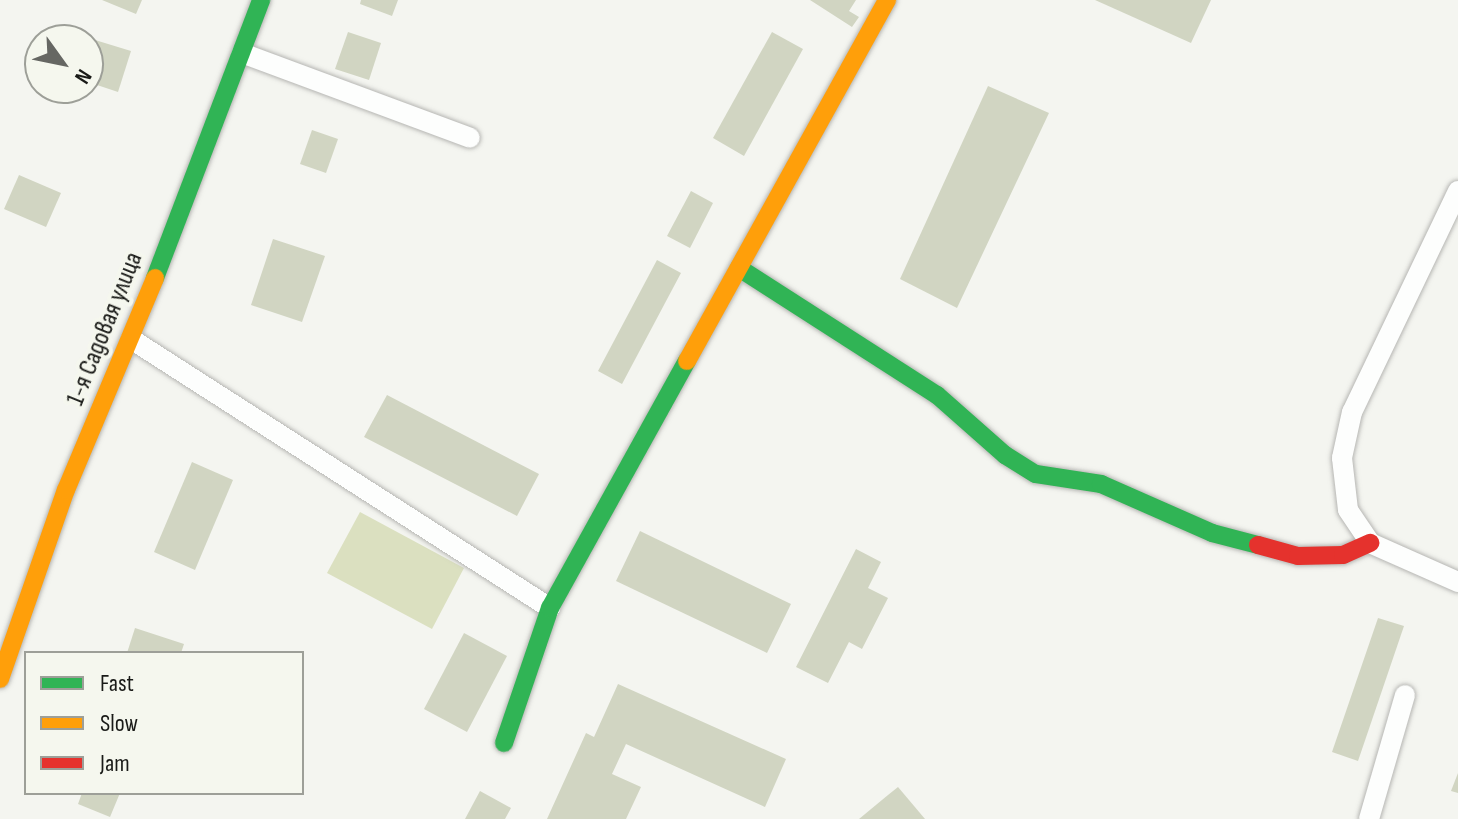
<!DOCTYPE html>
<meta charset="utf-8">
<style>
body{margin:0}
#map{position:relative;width:1458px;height:819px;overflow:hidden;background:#f4f5f0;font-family:"Sofia Sans Condensed",sans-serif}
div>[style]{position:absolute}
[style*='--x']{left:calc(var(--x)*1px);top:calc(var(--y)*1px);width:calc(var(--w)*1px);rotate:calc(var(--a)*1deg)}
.green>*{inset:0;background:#dbe0c0}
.building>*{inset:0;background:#d1d5c2}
.roads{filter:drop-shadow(0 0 2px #b6b6b3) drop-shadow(0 0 2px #b6b6b3)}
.street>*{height:20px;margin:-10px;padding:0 10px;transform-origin:10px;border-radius:10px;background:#fdfefd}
.fast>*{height:18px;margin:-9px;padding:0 9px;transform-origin:9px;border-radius:9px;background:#30b455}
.slow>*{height:18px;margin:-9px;padding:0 9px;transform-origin:9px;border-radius:9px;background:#ff9f0a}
.jam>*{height:18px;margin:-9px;padding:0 9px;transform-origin:9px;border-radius:9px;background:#e5322d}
span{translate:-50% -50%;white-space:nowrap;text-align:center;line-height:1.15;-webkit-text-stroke:8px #f5f7ee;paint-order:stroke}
.street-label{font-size:26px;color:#191a17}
.legend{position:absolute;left:24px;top:651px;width:280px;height:144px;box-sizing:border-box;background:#f5f7ee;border:2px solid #9d9f98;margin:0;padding:10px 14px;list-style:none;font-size:24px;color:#191a17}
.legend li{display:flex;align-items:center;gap:16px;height:40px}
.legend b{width:40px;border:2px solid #9d9f98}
.north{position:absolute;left:24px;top:24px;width:80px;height:80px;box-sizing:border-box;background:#f5f7ee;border:2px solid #9d9f98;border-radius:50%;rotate:123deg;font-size:22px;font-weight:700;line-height:32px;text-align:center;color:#191a17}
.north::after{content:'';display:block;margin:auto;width:28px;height:36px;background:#666763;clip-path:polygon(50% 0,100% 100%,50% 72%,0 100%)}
</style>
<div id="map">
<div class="green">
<i style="clip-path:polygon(360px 512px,464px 568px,432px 629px,327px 573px)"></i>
</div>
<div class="building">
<i style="clip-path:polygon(102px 0,142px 0,136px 14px)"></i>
<i style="clip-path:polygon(361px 0,398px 0,392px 16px,360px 4px)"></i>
<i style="clip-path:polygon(810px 0,856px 0,849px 11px,859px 17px,852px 27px)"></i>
<i style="clip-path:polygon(1095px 0,1211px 0,1191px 43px)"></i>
<i style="clip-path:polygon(348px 32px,381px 43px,369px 80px,335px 69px)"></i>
<i style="clip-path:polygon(772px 32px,803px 49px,744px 156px,713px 138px)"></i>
<i style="clip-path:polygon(95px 40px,131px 51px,118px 92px,88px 82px)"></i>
<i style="clip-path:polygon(988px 86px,1049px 113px,957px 308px,900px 279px)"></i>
<i style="clip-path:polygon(312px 130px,338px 139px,326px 173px,300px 164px)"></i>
<i style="clip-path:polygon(19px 175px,61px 193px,46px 227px,4px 209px)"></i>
<i style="clip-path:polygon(691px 191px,713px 203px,690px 248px,667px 236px)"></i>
<i style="clip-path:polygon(273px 239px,325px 256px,302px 322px,251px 305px)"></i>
<i style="clip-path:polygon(657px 260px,681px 273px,622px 384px,598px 371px)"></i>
<i style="clip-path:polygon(387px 395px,539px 474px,517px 516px,364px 437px)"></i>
<i style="clip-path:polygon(192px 462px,233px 480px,195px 570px,154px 552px)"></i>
<i style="clip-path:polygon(640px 531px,791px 604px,767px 653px,616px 581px)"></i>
<i style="clip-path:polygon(856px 549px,881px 562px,868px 588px,888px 598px,862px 649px,849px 642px,828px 683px,796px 667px)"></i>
<i style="clip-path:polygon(1378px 618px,1404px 626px,1358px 761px,1332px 752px)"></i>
<i style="clip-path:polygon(135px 628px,184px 644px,181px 653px,127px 653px)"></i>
<i style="clip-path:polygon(464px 633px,507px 656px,467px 732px,424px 709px)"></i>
<i style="clip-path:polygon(618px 684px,786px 759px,765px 807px,626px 744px,612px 774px,641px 787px,626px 819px,547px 819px,586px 733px,594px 737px)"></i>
<i style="clip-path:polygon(1458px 773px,1458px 793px,1451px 791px)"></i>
<i style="clip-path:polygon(898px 787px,925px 819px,859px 819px,888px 795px)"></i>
<i style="clip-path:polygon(480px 791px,511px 808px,505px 819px,465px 819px)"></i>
<i style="clip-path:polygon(82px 793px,120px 793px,110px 817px,78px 804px)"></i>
</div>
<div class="roads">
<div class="street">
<i style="--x:242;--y:53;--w:243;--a:20.4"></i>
<i style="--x:1458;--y:191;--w:245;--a:115.6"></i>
<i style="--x:1352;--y:412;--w:47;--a:102.3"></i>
<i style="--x:1342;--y:458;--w:52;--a:83.4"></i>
<i style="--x:1348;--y:510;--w:40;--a:56"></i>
<i style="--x:1370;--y:543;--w:96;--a:23.9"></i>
<i style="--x:131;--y:339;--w:498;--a:32.7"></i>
<i style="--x:1369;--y:819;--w:129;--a:-73.8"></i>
</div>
<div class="fast">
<i style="--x:739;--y:268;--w:235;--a:32.7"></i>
<i style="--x:937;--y:395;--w:91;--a:41.4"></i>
<i style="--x:1005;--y:455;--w:36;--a:32"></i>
<i style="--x:1036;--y:474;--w:66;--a:8.7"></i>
<i style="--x:1101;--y:484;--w:121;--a:23.8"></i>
<i style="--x:1212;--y:533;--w:48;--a:14.6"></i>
<i style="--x:155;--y:278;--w:298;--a:-69.1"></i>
<i style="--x:504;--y:743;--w:143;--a:-71.2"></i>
<i style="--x:550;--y:608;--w:282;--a:-61"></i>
</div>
<div class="slow">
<i style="--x:687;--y:361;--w:413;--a:-61"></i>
<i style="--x:0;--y:679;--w:200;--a:-70.8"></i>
<i style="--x:66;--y:490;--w:230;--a:-67.2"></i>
</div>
<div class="jam">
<i style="--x:1258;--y:545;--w:41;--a:15.4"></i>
<i style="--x:1298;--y:556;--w:45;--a:-1.3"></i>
<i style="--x:1343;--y:555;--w:30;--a:-24"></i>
</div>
</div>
<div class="street-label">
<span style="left:105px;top:329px;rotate:-68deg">1-я Садовая улица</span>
</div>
<ul class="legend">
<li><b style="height:10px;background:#30b455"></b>Fast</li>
<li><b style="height:10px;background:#ff9f0a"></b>Slow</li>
<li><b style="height:10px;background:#e5322d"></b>Jam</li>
</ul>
<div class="north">N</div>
</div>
